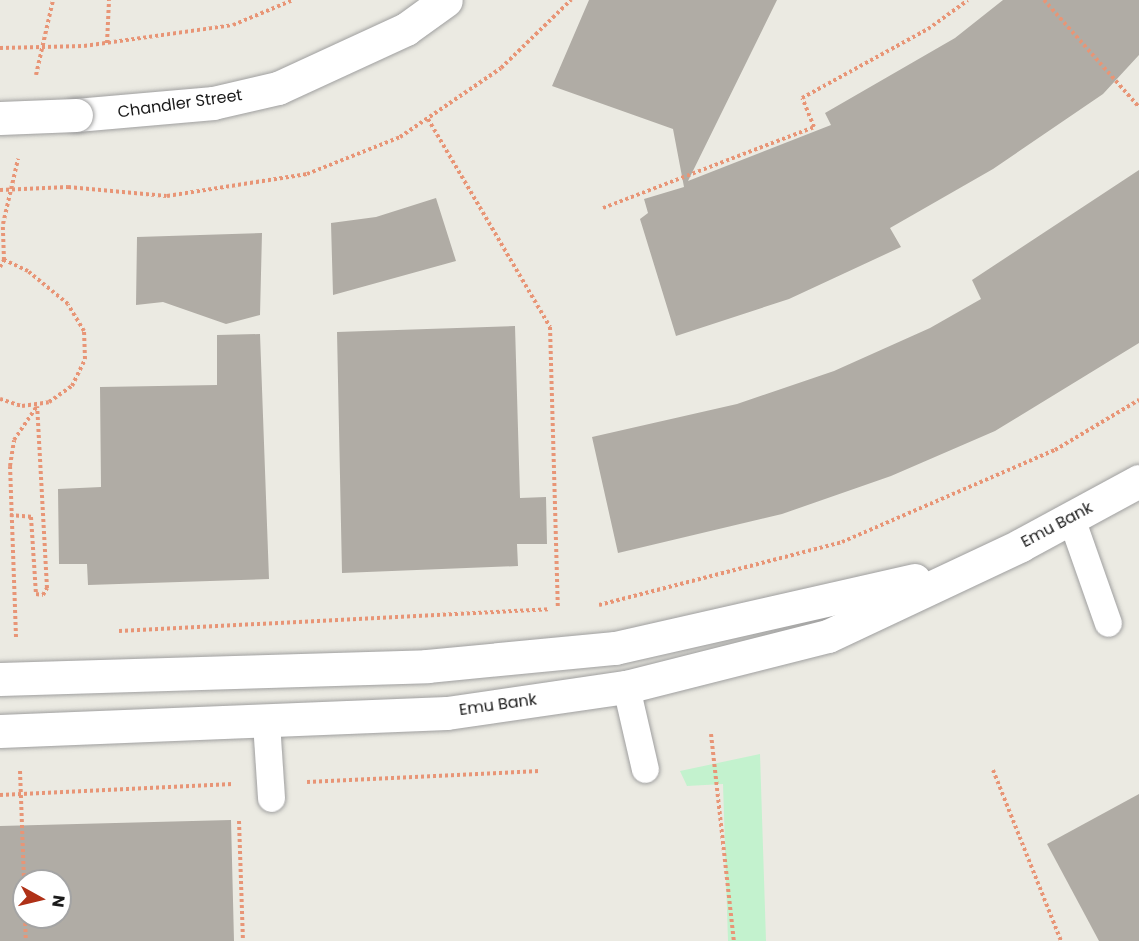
<!DOCTYPE html>
<style>
body{margin:0}
#map{position:relative;width:1139px;height:941px;overflow:hidden;background:#ebeae2;font-family:Poppins,sans-serif}
div>[style]{position:absolute}
[style*='--x']{left:calc(var(--x)*1px);top:calc(var(--y)*1px);width:calc(var(--w)*1px);rotate:calc(var(--a)*1deg)}
.park>*{inset:0;background:#c3f2ce}
.building>*{inset:0;background:#b0aca5}
.path>*{height:4px;margin-top:-2px;transform-origin:0;background:repeating-linear-gradient(90deg,#e89576 0 3px,transparent 0 6px)}
.roads{filter:drop-shadow(0 0 2px #9f9f9f) drop-shadow(0 0 2px #9f9f9f)}
.service>*{height:27px;margin:-13.5px;padding:0 13.5px;transform-origin:13.5px;border-radius:13.5px;background:#fff}
.minor>*{height:33px;margin:-16.5px;padding:0 16.5px;transform-origin:16.5px;border-radius:16.5px;background:#fff}
.tertiary>*{height:33px;margin:-16.5px;padding:0 16.5px;transform-origin:16.5px;border-radius:16.5px;background:#fff}
.path-bridge>*{height:4px;margin-top:-2px;transform-origin:0;background:repeating-linear-gradient(90deg,#e89576 0 3px,transparent 0 6px)}
.bridges{filter:drop-shadow(0 0 2px #9f9f9f) drop-shadow(0 0 2px #9f9f9f)}
.minor-bridge>*{height:33px;margin:-16.5px;padding:0 16.5px;transform-origin:16.5px;border-radius:16.5px;background:#fff}
span{translate:-50% -50%;white-space:nowrap;text-align:center;line-height:1.15;-webkit-text-stroke:5px #fff;paint-order:stroke}
.street-label{font-size:16px;color:#1b1b1b}
.north{position:absolute;left:12px;top:869px;width:60px;height:60px;box-sizing:border-box;background:#fff;border:2px solid #a4a4a4;border-radius:50%;rotate:98deg;font-size:16px;font-weight:700;line-height:24px;text-align:center;color:#1b1b1b}
.north::after{content:'';display:block;margin:auto;width:21px;height:27px;background:#af3117;clip-path:polygon(50% 0,100% 100%,50% 72%,0 100%)}
</style>
<div id="map">
<div class="park">
<i style="clip-path:polygon(760px 754px,766px 941px,728px 941px,723px 784px,687px 786px,680px 771px)"></i>
</div>
<div class="building">
<i style="clip-path:polygon(589px 0,777px 0,688px 181px,831px 125px,825px 113px,955px 38px,1003px 0,1139px 0,1139px 55px,1103px 94px,993px 169px,890px 228px,901px 247px,789px 299px,676px 336px,640px 219px,648px 213px,644px 199px,684px 187px,673px 129px,552px 86px)"></i>
<i style="clip-path:polygon(1139px 170px,1139px 343px,995px 431px,891px 476px,782px 514px,618px 553px,592px 437px,737px 404px,834px 371px,930px 328px,981px 299px,972px 280px)"></i>
<i style="clip-path:polygon(436px 198px,456px 261px,333px 295px,331px 223px,376px 217px)"></i>
<i style="clip-path:polygon(262px 233px,260px 315px,226px 324px,163px 302px,136px 305px,137px 237px)"></i>
<i style="clip-path:polygon(515px 326px,520px 498px,546px 497px,547px 544px,517px 544px,518px 566px,342px 573px,337px 332px)"></i>
<i style="clip-path:polygon(260px 334px,269px 579px,88px 585px,87px 564px,59px 564px,58px 489px,101px 487px,100px 387px,217px 385px,217px 335px)"></i>
<i style="clip-path:polygon(1139px 794px,1139px 941px,1099px 941px,1047px 844px)"></i>
<i style="clip-path:polygon(evenodd,231px 820px,234px 941px,0 941px,0 826px,231px 820px,24px 881px,60px 881px,60px 917px,24px 917px,24px 881px)"></i>
</div>
<div class="path">
<i style="--x:1044;--y:0;--w:143;--a:48.4"></i>
<i style="--x:107;--y:43;--w:43;--a:-87.3"></i>
<i style="--x:84;--y:46;--w:150;--a:-8"></i>
<i style="--x:233;--y:25;--w:65;--a:-22.6"></i>
<i style="--x:36;--y:75;--w:77;--a:-77.2"></i>
<i style="--x:428;--y:119;--w:241;--a:59.6"></i>
<i style="--x:550;--y:327;--w:282;--a:88.4"></i>
<i style="--x:68;--y:187;--w:99;--a:5.2"></i>
<i style="--x:167;--y:196;--w:142;--a:-8.9"></i>
<i style="--x:307;--y:174;--w:100;--a:-21.7"></i>
<i style="--x:400;--y:137;--w:122;--a:-34.3"></i>
<i style="--x:501;--y:68;--w:98;--a:-44.2"></i>
<i style="--x:603;--y:208;--w:226;--a:-21"></i>
<i style="--x:814;--y:127;--w:31;--a:-112"></i>
<i style="--x:802;--y:98;--w:144;--a:-28.7"></i>
<i style="--x:928;--y:29;--w:49;--a:-35.9"></i>
<i style="--x:0;--y:267;--w:8;--a:-60"></i>
<i style="--x:0;--y:399;--w:23;--a:18"></i>
<i style="--x:22;--y:406;--w:27;--a:-8"></i>
<i style="--x:49;--y:402;--w:28;--a:-35"></i>
<i style="--x:72;--y:386;--w:30;--a:-64"></i>
<i style="--x:85;--y:359;--w:28;--a:-92"></i>
<i style="--x:84;--y:331;--w:31;--a:-121"></i>
<i style="--x:68;--y:304;--w:52;--a:-140.5"></i>
<i style="--x:28;--y:271;--w:26;--a:-155"></i>
<i style="--x:4;--y:260;--w:36;--a:-92"></i>
<i style="--x:3;--y:224;--w:67;--a:-77"></i>
<i style="--x:10;--y:515;--w:21;--a:5"></i>
<i style="--x:31;--y:517;--w:77;--a:86.3"></i>
<i style="--x:36;--y:594;--w:7;--a:8"></i>
<i style="--x:43;--y:595;--w:8;--a:-60"></i>
<i style="--x:47;--y:588;--w:182;--a:-93.1"></i>
<i style="--x:599;--y:605;--w:251;--a:-14.5"></i>
<i style="--x:842;--y:542;--w:232;--a:-23.4"></i>
<i style="--x:1055;--y:450;--w:98;--a:-30.8"></i>
<i style="--x:119;--y:631;--w:431;--a:-2.9"></i>
<i style="--x:16;--y:637;--w:171;--a:-92"></i>
<i style="--x:10;--y:466;--w:26;--a:-81"></i>
<i style="--x:14;--y:440;--w:41;--a:-55.9"></i>
<i style="--x:711;--y:734;--w:208;--a:83.7"></i>
<i style="--x:993;--y:770;--w:184;--a:68.3"></i>
<i style="--x:20;--y:771;--w:110;--a:87.9"></i>
<i style="--x:307;--y:782;--w:233;--a:-2.7"></i>
<i style="--x:0;--y:795;--w:233;--a:-2.7"></i>
<i style="--x:239;--y:821;--w:120;--a:88.1"></i>
<i style="--x:25;--y:917;--w:24;--a:88"></i>
</div>
<div class="roads">
<div class="service">
<i style="--x:1071;--y:518;--w:111;--a:70.6"></i>
<i style="--x:626;--y:687;--w:84;--a:77"></i>
<i style="--x:266;--y:722;--w:76;--a:86.2"></i>
</div>
<div class="minor">
<i style="--x:76;--y:115;--w:138;--a:-5"></i>
<i style="--x:213;--y:103;--w:67;--a:-13"></i>
<i style="--x:278;--y:88;--w:141;--a:-24.7"></i>
<i style="--x:406;--y:29;--w:49;--a:-35.9"></i>
</div>
<div class="tertiary">
<i style="--x:0;--y:679;--w:427;--a:-1.7"></i>
<i style="--x:427;--y:666;--w:189;--a:-5.5"></i>
<i style="--x:615;--y:648;--w:307;--a:-12.8"></i>
<i style="--x:0;--y:731;--w:447;--a:-2.3"></i>
<i style="--x:447;--y:713;--w:181;--a:-8.3"></i>
<i style="--x:626;--y:687;--w:208;--a:-14.2"></i>
<i style="--x:828;--y:636;--w:213;--a:-25.2"></i>
<i style="--x:1021;--y:545;--w:134;--a:-28.5"></i>
</div>
</div>
<div class="path-bridge">
<i style="--x:0;--y:48;--w:84;--a:-1.4"></i>
<i style="--x:0;--y:190;--w:68;--a:-2.5"></i>
</div>
<div class="bridges">
<div class="minor-bridge">
<i style="--x:0;--y:118;--w:76;--a:-2.3"></i>
</div>
</div>
<div class="street-label">
<span style="left:180px;top:104px;rotate:-8deg">Chandler Street</span>
<span style="left:1057px;top:525px;rotate:-28deg">Emu Bank</span>
<span style="left:498px;top:705px;rotate:-8deg">Emu Bank</span>
</div>
<div class="north">N</div>
</div>
